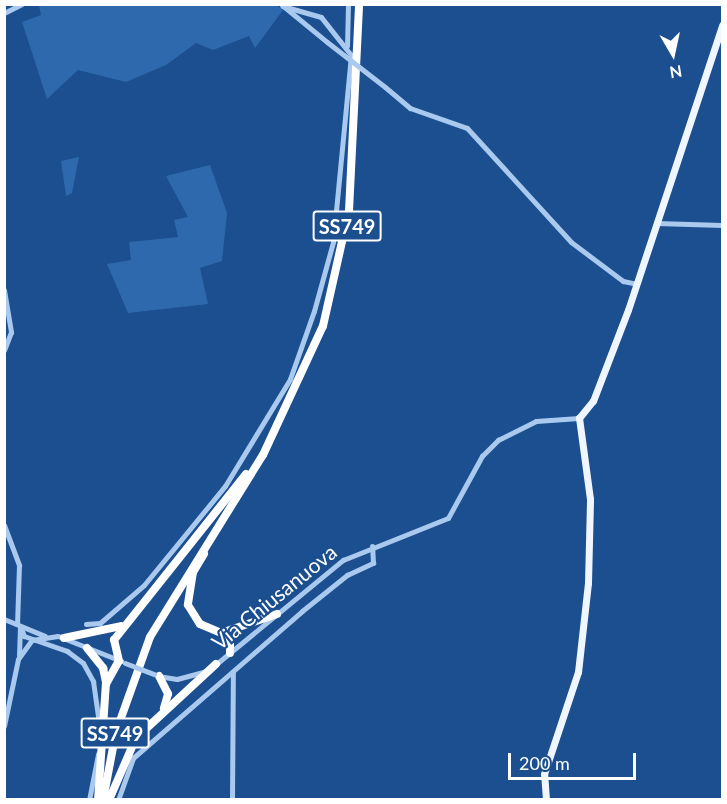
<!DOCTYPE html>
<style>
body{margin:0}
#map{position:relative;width:727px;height:804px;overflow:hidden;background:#1b4f8f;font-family:Lato,sans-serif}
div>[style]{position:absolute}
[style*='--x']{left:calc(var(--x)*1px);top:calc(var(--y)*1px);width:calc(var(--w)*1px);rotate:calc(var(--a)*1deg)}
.green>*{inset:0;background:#2e69ad}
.minor>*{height:5px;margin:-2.5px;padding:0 2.5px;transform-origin:2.5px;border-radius:2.5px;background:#a9c9ee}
.major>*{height:7px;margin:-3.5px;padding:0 3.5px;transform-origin:3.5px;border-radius:3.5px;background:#f0f6ff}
.highway>*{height:8px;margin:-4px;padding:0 4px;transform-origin:4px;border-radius:4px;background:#fff}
.minor-bridge>*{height:5px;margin:-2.5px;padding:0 2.5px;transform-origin:2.5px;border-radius:2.5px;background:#a9c9ee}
span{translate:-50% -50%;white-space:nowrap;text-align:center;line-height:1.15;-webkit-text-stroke:4.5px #1b4f8f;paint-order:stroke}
.shield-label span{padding:2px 4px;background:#1b4f8f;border:2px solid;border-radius:4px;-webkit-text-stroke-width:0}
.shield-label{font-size:20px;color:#fff;font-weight:700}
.street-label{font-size:21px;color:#fff}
.frame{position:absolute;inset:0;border:6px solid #fff;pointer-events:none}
.north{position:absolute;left:643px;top:24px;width:60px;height:60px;-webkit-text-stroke:4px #1b4f8f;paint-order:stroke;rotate:171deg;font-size:16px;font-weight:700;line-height:24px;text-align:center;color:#fff}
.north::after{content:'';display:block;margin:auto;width:21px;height:27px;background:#fff;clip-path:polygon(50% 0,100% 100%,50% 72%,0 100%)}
.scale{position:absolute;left:508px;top:753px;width:128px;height:27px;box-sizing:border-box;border:3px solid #fff;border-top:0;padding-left:8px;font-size:18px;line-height:21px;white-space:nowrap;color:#fff;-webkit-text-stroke:4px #1b4f8f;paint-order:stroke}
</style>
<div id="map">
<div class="green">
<i style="clip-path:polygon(39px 5px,275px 4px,283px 10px,255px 48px,249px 36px,213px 50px,196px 43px,166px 65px,126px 82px,78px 70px,47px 99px,22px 22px,41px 15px)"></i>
<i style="clip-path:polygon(79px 157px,72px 193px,66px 196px,61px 161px)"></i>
<i style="clip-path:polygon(210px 165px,227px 213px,222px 261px,200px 268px,208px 304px,128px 313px,107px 264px,131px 260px,129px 242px,178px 237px,174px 220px,188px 217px,166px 176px)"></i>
</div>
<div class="minor">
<i style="--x:282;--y:5;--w:58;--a:39.4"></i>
<i style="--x:4;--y:13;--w:20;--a:-27"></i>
<i style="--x:347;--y:46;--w:42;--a:-88.6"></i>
<i style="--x:385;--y:87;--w:33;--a:40"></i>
<i style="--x:410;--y:108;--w:60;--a:19.3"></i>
<i style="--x:467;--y:128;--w:154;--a:47.6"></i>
<i style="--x:571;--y:242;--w:65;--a:36.9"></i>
<i style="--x:623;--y:281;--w:14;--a:12"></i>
<i style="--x:656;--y:223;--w:66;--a:1.7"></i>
<i style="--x:4;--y:290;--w:43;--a:80.5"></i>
<i style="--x:11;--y:332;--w:19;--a:111"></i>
<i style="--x:4;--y:525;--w:43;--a:69.4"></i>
<i style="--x:19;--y:565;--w:59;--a:91.9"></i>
<i style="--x:4;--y:619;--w:44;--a:22.5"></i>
<i style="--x:86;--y:624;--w:14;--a:-4"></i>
<i style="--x:100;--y:623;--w:58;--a:-40.8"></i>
<i style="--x:144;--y:585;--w:128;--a:-50.7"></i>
<i style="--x:225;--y:486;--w:125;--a:-58.7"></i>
<i style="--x:290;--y:379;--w:72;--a:-70.6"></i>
<i style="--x:314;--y:311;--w:72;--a:-74.6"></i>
<i style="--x:333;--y:242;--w:188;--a:-84.5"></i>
<i style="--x:351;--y:55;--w:48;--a:-128.3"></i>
<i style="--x:321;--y:17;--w:40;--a:-164"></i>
<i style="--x:20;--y:626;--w:11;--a:68"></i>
<i style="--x:24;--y:636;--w:46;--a:19.2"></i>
<i style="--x:67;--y:651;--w:20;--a:37"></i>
<i style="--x:83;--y:663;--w:21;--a:61"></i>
<i style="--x:93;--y:681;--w:49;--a:81.9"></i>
<i style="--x:19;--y:655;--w:27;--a:-88"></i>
<i style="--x:215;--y:665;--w:166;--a:-39.4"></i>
<i style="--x:343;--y:560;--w:113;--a:-21.8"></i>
<i style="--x:448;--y:518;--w:71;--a:-61.3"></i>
<i style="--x:482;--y:456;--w:23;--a:-45"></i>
<i style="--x:498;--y:440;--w:42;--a:-26.6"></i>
<i style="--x:536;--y:421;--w:43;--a:-4"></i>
<i style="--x:158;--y:676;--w:19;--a:9"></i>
<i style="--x:177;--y:679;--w:28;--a:-15"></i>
<i style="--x:4;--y:726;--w:68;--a:-78.2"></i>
<i style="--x:18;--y:659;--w:24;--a:-54"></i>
<i style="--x:32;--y:640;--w:26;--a:-9"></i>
<i style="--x:58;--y:636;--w:68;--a:21.6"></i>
<i style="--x:89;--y:800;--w:47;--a:-78.9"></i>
<i style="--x:118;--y:800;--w:45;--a:-70.3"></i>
<i style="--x:133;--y:758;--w:224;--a:-41"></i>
<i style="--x:302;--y:611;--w:58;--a:-38.7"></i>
<i style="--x:347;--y:575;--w:29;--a:-25"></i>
<i style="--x:373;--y:563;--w:17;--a:-93"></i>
<i style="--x:232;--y:800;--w:128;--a:-89.6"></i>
</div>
<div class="major">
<i style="--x:546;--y:800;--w:26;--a:-94"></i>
<i style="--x:544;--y:774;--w:108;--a:-71.6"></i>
<i style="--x:578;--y:672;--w:90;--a:-83.6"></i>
<i style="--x:588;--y:583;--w:84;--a:-88.6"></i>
<i style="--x:590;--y:499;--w:82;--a:-97.7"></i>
<i style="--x:579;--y:418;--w:22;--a:-51"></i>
<i style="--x:593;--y:401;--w:97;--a:-69"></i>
<i style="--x:628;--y:310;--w:300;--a:-71.7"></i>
</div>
<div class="highway">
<i style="--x:204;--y:554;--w:21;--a:121"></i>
<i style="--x:193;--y:572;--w:33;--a:99"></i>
<i style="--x:188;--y:605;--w:22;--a:58"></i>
<i style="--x:200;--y:624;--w:33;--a:23"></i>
<i style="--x:230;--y:637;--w:16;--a:90"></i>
<i style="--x:224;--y:632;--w:56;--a:-18.8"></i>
<i style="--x:64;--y:638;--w:58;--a:-11.9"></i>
<i style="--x:87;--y:648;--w:26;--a:51"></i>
<i style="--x:103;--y:668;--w:14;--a:78"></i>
<i style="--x:159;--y:676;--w:20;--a:63"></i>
<i style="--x:168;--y:694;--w:15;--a:106"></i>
<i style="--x:98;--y:800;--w:116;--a:-86.1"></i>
<i style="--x:106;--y:684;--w:26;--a:-61"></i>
<i style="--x:119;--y:661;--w:22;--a:-103"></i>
<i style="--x:114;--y:640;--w:212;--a:-51.5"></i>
<i style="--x:103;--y:800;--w:69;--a:-79.2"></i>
<i style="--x:116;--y:732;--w:101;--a:-70.3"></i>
<i style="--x:150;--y:637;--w:214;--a:-58.2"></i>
<i style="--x:263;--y:455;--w:142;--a:-65.1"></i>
<i style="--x:323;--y:326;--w:118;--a:-77.3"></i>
<i style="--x:349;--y:211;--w:207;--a:-87.2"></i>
<i style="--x:109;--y:800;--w:68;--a:-66.5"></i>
<i style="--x:136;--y:738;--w:109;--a:-42.8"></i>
</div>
<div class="minor-bridge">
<i style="--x:327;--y:42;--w:73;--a:37.8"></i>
<i style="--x:125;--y:663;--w:31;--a:21"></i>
</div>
<div class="shield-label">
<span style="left:347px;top:226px">SS749</span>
<span style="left:115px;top:733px">SS749</span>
</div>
<div class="street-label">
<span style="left:274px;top:597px;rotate:-39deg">Via Chiusanuova</span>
</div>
<div class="frame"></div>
<div class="north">N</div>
<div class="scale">200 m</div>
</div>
